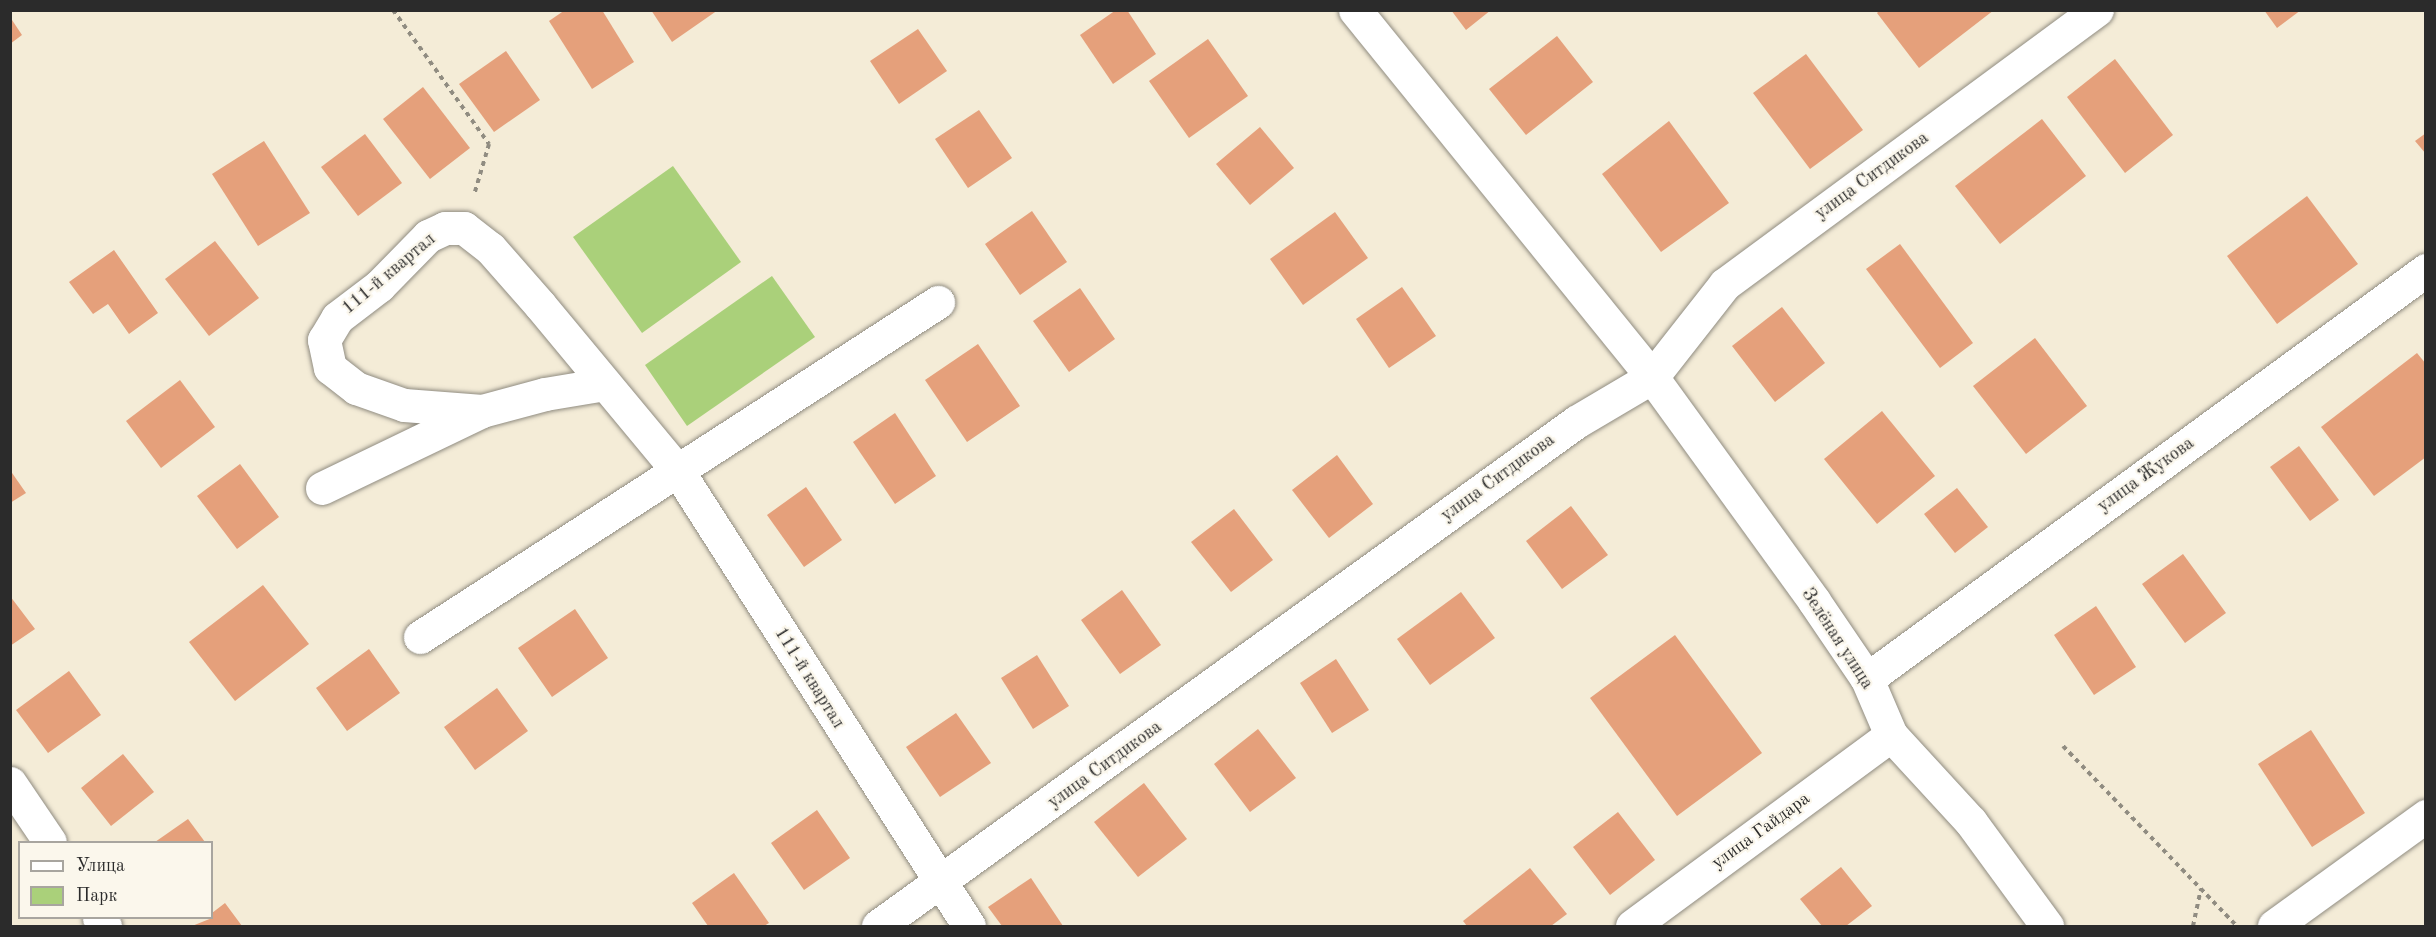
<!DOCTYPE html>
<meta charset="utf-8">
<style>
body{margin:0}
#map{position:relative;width:2436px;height:937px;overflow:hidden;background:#f4ecd7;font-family:"Old Standard TT",serif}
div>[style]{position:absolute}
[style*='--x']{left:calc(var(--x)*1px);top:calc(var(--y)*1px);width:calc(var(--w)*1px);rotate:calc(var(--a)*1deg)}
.green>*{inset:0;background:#aad07a}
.building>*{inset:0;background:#e5a07b}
.path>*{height:4px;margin-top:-2px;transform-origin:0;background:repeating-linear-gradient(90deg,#908c81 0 4.5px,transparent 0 9px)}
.roads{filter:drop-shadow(0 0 2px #908c81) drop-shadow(0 0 2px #908c81)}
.minor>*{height:33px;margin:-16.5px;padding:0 16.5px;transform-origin:16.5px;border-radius:16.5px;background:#fff}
span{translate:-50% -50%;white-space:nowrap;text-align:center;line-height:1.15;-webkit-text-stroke:4.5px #fbf7ec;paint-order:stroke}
.street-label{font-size:18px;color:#2b2b2b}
.frame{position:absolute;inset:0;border:12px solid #2b2b2b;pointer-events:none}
.legend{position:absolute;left:18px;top:841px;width:195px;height:78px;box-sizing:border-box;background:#fbf7ec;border:2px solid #a8a59f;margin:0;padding:8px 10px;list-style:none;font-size:18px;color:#2b2b2b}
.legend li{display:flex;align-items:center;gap:12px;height:30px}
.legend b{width:30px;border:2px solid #a8a59f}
</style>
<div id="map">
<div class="green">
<i style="clip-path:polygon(673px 166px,741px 262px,642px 333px,573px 237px)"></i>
<i style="clip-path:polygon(772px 276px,815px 337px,687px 426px,645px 365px)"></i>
</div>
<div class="building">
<i style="clip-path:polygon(565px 10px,602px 10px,634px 62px,592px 89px,549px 21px)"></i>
<i style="clip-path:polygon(651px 10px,718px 10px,672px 42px)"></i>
<i style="clip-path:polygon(1116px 10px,1127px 10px,1156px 54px,1113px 84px,1080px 35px)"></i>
<i style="clip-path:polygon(1451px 10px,1491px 10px,1466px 30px)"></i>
<i style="clip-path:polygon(1880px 10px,1994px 10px,1919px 68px,1877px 13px)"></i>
<i style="clip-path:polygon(2264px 10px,2301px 10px,2277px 28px)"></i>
<i style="clip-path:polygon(10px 17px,22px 35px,10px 44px)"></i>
<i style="clip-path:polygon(918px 29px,947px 71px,899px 104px,870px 61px)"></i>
<i style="clip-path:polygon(1557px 36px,1593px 82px,1526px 135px,1489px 89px)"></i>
<i style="clip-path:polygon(1208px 39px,1248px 96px,1189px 138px,1149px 81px)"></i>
<i style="clip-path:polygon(506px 51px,540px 100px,494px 132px,459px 84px)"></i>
<i style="clip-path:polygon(1806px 54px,1863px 130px,1810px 169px,1753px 93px)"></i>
<i style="clip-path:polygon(2115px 59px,2173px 135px,2125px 173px,2067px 97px)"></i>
<i style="clip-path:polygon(423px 87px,470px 148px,430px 179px,383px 119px)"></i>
<i style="clip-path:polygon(979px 110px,1012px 158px,968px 188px,935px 139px)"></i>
<i style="clip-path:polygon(2042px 119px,2086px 176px,2000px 244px,1955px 186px)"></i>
<i style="clip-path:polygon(1669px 121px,1729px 203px,1661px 252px,1602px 174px)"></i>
<i style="clip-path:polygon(1260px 127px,1294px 168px,1250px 205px,1216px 164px)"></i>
<i style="clip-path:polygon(2426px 133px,2426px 154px,2415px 141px)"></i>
<i style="clip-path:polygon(365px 134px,402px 183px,358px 216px,321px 167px)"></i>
<i style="clip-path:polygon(264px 141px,310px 213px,258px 246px,212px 174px)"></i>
<i style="clip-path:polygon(2307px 196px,2358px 264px,2277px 324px,2227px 256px)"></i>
<i style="clip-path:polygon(1032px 211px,1067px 262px,1020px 295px,985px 244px)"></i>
<i style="clip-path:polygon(1335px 212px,1368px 258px,1303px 305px,1270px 259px)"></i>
<i style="clip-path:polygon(215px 241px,259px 298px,209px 336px,165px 279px)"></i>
<i style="clip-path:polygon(1900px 244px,1973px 343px,1940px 368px,1866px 269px)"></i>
<i style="clip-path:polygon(114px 250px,158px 313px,129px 334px,108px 304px,93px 314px,69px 282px)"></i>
<i style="clip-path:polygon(1402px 287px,1436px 336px,1389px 368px,1356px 319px)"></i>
<i style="clip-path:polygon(1080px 288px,1115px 339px,1069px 372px,1033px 321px)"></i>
<i style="clip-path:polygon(1782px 307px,1825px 363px,1775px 402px,1732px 346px)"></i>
<i style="clip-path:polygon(2035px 338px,2087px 406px,2026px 454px,1973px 386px)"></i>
<i style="clip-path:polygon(978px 344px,1020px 406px,967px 442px,925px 380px)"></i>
<i style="clip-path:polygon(2417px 353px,2426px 364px,2426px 457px,2374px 496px,2321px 427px)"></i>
<i style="clip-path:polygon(180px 380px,215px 427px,161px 468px,126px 421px)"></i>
<i style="clip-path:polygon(1882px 411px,1935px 476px,1877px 524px,1824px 459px)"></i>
<i style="clip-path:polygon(895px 413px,936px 476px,895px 504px,853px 442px)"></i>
<i style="clip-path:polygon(2299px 446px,2339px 500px,2310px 521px,2270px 467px)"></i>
<i style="clip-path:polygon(1337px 455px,1373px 504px,1329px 538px,1292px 490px)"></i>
<i style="clip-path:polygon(240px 464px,279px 517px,237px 549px,197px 496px)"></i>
<i style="clip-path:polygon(10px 470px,26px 493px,10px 503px)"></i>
<i style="clip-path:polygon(806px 487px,842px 540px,804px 567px,767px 515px)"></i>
<i style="clip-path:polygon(1957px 488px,1988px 527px,1955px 553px,1924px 514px)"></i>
<i style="clip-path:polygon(1571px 506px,1608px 555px,1562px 589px,1526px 541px)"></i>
<i style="clip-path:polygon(1234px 509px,1273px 560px,1231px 592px,1191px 542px)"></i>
<i style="clip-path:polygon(2183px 554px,2226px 613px,2185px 643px,2142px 584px)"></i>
<i style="clip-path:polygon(263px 585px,309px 644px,235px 701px,189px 642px)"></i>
<i style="clip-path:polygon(1122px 590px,1161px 645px,1120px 674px,1081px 620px)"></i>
<i style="clip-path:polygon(1461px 592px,1495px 638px,1430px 685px,1397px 639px)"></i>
<i style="clip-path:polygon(10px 596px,35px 629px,10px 646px)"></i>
<i style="clip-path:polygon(2096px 606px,2136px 667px,2094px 695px,2054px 635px)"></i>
<i style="clip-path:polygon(575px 609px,608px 658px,552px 697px,518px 648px)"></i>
<i style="clip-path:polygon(1675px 635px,1762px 753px,1677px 816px,1590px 698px)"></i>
<i style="clip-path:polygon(369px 649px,400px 693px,347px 731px,316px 688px)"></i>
<i style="clip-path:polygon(1037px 655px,1069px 706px,1033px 729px,1001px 678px)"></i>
<i style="clip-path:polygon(1336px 659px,1369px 710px,1332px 733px,1300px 683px)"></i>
<i style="clip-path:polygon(69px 671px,101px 715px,48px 753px,16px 710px)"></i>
<i style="clip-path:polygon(497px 688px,528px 731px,475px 770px,444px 727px)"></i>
<i style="clip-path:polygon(956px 713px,991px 763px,940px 797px,906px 747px)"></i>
<i style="clip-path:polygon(1258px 729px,1296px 778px,1250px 812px,1214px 764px)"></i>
<i style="clip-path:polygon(2311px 730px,2365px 813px,2312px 847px,2258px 764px)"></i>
<i style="clip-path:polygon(123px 754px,154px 792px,111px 826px,81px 788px)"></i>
<i style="clip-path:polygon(1144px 783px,1187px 839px,1138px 877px,1094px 822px)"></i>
<i style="clip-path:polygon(817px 810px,850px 858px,804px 890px,771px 843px)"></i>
<i style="clip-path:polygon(1618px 812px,1655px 860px,1610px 895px,1573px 847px)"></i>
<i style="clip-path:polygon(188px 819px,205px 842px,155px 842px)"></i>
<i style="clip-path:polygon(1841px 867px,1872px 906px,1846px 926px,1822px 926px,1800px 899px)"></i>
<i style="clip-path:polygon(1530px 868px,1567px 914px,1551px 926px,1467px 926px,1463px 921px)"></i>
<i style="clip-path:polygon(734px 873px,769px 923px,764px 926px,708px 926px,692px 903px)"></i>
<i style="clip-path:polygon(1031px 878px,1063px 926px,1002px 926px,988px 907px)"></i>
<i style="clip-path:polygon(225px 903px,242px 926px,192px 926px,212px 918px,212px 913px)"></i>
</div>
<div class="path">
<i style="--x:393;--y:10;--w:165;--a:54.4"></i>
<i style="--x:489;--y:144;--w:53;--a:106.4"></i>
<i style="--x:2063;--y:746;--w:250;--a:46"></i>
<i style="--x:2193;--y:926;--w:38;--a:-78"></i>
</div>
<div class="roads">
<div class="minor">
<i style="--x:1355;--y:10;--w:472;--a:51"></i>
<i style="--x:1652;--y:377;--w:276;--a:54.1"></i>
<i style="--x:1814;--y:601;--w:94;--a:55.8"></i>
<i style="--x:1867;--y:679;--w:61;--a:66.8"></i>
<i style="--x:1891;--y:735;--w:118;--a:47.4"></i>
<i style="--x:1971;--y:822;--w:129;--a:53.8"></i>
<i style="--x:605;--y:384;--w:61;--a:170.5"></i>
<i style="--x:545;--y:394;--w:65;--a:164.9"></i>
<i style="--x:482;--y:411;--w:78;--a:-175.6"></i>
<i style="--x:404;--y:405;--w:51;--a:-160.5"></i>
<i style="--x:356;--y:388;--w:33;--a:-142"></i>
<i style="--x:330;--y:368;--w:29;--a:-102"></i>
<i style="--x:324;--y:340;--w:26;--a:-59"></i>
<i style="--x:337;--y:318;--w:53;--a:-37.3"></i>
<i style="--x:379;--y:286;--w:70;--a:-45.6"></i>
<i style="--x:428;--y:236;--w:19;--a:-25"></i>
<i style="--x:445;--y:228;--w:19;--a:0"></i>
<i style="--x:464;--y:228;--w:33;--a:38"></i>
<i style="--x:490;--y:248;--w:76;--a:48.7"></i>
<i style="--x:540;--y:305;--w:216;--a:50.3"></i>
<i style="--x:678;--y:471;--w:540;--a:57.4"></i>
<i style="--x:322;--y:488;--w:175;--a:-25.7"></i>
<i style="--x:420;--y:637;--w:617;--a:-32.89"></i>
<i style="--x:1867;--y:679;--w:693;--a:-36.19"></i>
<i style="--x:10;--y:783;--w:71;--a:55.9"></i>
<i style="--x:99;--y:918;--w:10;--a:53"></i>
<i style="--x:878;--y:926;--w:861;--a:-35.83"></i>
<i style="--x:1576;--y:422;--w:88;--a:-30.6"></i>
<i style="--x:1652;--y:377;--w:118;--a:-51.9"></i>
<i style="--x:1725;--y:284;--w:462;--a:-36.4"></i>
<i style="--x:1632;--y:926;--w:322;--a:-36.4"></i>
<i style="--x:2274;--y:926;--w:188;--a:-35.9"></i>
</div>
</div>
<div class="street-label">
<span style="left:1872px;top:176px;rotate:-36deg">улица Ситдикова</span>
<span style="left:389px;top:274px;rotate:-40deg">111-й квартал</span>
<span style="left:2146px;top:475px;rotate:-36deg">улица Жукова</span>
<span style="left:1498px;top:478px;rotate:-36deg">улица Ситдикова</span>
<span style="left:1837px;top:639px;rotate:57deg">Зелёная улица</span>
<span style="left:809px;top:678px;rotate:58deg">111-й квартал</span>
<span style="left:1105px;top:765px;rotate:-36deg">улица Ситдикова</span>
<span style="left:1761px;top:831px;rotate:-36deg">улица Гайдара</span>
</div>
<div class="frame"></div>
<ul class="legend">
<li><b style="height:8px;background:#fff"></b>Улица</li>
<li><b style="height:16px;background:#aad07a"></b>Парк</li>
</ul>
</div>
